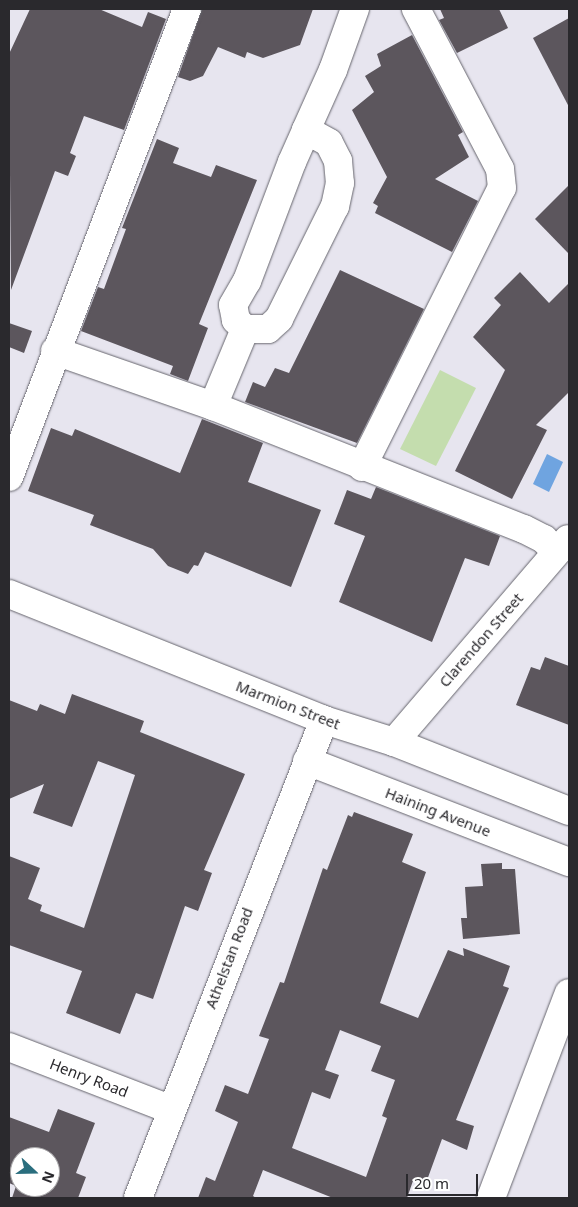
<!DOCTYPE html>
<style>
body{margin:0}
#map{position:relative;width:578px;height:1207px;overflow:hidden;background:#e7e5ef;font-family:"Noto Sans",sans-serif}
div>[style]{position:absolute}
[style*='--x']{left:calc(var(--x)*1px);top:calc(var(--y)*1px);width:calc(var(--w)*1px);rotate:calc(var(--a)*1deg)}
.green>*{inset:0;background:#c4ddae}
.water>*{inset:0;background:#6fa4e0}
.building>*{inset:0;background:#5c565d}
.roads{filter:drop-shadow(0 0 1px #66656d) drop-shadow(0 0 1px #66656d)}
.minor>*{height:28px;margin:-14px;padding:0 14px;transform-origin:14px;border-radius:14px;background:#fff}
span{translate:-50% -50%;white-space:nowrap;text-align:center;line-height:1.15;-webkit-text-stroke:5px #fff;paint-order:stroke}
.street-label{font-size:15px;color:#2a292d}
.frame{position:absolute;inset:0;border:10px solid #2a292d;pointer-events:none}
.north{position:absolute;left:10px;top:1147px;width:50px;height:50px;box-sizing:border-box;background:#fff;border:1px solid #aaa9ab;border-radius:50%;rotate:111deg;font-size:14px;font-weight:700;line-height:20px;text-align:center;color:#2a292d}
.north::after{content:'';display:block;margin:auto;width:18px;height:22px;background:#2a6e7e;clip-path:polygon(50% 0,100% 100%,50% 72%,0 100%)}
.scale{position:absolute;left:406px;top:1174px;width:72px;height:22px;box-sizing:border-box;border:2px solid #2a292d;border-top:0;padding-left:6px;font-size:15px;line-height:18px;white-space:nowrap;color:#2a292d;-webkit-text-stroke:4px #fff;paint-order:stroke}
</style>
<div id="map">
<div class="green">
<i style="clip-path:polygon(440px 370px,476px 388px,436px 466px,400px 449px)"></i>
</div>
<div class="water">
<i style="clip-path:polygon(547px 454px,563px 462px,549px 492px,533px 484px)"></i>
</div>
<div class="building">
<i style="clip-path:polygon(30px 9px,99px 9px,142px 27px,148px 12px,166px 19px,124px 130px,84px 116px,70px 153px,76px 156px,68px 176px,55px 171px,11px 290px,9px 54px)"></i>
<i style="clip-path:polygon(202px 9px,313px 9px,300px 45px,263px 58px,247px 52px,245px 58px,218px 47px,203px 76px,190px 81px,178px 77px)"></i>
<i style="clip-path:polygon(440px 9px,499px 9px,508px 28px,457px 53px,439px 20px,444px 18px)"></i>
<i style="clip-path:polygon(569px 18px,569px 107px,533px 38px)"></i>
<i style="clip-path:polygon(412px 35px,463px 132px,458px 135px,469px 157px,435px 179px,478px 201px,452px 252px,375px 213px,378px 206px,373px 203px,387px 177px,352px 110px,374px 92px,365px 76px,381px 66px,377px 54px)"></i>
<i style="clip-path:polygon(157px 139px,179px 148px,173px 163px,211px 177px,216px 165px,257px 180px,199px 324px,208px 328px,188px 381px,170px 374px,173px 366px,81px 331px,98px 287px,104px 289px,126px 229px,122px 228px)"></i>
<i style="clip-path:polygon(569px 185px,569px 254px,535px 219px)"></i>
<i style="clip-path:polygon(340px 270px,424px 309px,357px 443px,245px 402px,253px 382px,265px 387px,275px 368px,289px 373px)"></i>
<i style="clip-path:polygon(520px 272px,549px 303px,569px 283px,569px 392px,536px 425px,547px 430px,512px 499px,455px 471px,505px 370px,473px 337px,501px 305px,494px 298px)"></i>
<i style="clip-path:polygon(9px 323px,32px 331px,24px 353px,9px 347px)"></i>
<i style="clip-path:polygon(202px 419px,263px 443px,248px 482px,321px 510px,291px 587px,205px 552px,198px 566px,194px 565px,188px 574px,168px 566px,153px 549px,90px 525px,94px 515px,28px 491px,51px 428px,72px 436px,75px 429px,180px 473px)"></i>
<i style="clip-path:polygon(376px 487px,500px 536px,489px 566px,465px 558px,432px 642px,339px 602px,365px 536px,334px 524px,347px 490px,371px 499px)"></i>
<i style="clip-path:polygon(545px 657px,569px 666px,569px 725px,516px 705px,531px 667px,540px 670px)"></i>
<i style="clip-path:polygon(72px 694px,144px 721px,140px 732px,245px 774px,204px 870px,212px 873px,198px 911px,185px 906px,153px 999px,136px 993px,120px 1034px,66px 1013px,82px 971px,9px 945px,9px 856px,40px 868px,28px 899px,42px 905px,40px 911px,84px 928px,135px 775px,98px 761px,72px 827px,33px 813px,44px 784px,9px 799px,9px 700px,37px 711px,40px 704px,65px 714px)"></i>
<i style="clip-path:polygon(evenodd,354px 812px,413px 834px,402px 862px,426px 872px,380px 1003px,418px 1018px,448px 950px,464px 956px,463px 948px,510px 966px,503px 986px,509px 988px,456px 1120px,474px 1126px,467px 1150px,442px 1139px,426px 1183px,414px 1178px,407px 1198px,333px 1198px,263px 1170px,253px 1196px,256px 1198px,198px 1198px,206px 1177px,215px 1181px,238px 1122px,215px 1111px,225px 1085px,248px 1094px,269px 1039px,259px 1036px,280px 982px,284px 983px,323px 868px,327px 870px,348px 815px,352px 817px,354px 812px,340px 1030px,381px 1046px,371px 1071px,395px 1080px,382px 1116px,387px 1118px,366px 1177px,292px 1148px,312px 1092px,330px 1099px,339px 1075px,325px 1070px,340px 1030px)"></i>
<i style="clip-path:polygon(502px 863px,502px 869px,515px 869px,520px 934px,463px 939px,461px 918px,467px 918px,465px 887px,483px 886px,481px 864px)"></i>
<i style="clip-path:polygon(evenodd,58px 1109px,95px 1123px,76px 1173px,86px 1177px,78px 1198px,12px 1198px,16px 1186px,9px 1183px,9px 1117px,49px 1132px,58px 1109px,20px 1157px,50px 1157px,50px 1187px,20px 1187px,20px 1157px)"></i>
</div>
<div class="roads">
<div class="minor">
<i style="--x:306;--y:130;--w:26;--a:29"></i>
<i style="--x:329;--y:143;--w:20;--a:63"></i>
<i style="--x:338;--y:161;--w:22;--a:85"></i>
<i style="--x:340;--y:183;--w:24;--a:102"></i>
<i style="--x:335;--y:206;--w:126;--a:116.4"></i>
<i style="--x:279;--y:319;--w:15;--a:138"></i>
<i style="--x:268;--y:329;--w:23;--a:180"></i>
<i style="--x:245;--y:329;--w:13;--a:-135"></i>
<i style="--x:236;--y:320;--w:15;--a:-101"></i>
<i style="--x:233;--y:305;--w:28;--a:-60"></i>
<i style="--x:247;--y:281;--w:127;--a:-69.3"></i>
<i style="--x:292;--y:162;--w:35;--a:-66"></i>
<i style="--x:306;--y:130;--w:66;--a:-65.8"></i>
<i style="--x:333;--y:70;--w:65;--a:-70.2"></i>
<i style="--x:55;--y:351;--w:167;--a:19.2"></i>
<i style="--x:213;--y:406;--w:334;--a:21.6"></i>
<i style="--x:524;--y:529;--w:22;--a:27"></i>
<i style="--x:544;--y:539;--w:18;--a:49"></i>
<i style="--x:213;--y:406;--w:83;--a:-67.4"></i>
<i style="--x:362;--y:467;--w:312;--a:-63.4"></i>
<i style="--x:502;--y:188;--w:19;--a:-96"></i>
<i style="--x:500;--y:169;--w:181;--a:-117.7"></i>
<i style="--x:9;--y:477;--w:501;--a:-69.18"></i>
<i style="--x:9;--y:594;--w:339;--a:21.8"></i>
<i style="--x:324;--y:720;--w:73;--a:17.4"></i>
<i style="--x:394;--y:742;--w:188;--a:21.5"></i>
<i style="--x:394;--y:742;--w:267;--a:-49.4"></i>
<i style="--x:307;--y:761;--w:281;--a:21.1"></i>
<i style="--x:9;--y:1047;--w:173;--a:21.1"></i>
<i style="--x:138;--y:1198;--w:513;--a:-68.74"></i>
<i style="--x:491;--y:1198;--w:219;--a:-69.2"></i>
</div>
</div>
<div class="street-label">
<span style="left:481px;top:640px;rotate:-49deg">Clarendon Street</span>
<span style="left:288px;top:705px;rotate:21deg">Marmion Street</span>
<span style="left:438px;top:812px;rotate:21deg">Haining Avenue</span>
<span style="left:229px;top:958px;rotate:-69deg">Athelstan Road</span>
<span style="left:89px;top:1078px;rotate:21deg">Henry Road</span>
</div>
<div class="frame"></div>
<div class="north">N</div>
<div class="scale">20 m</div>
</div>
